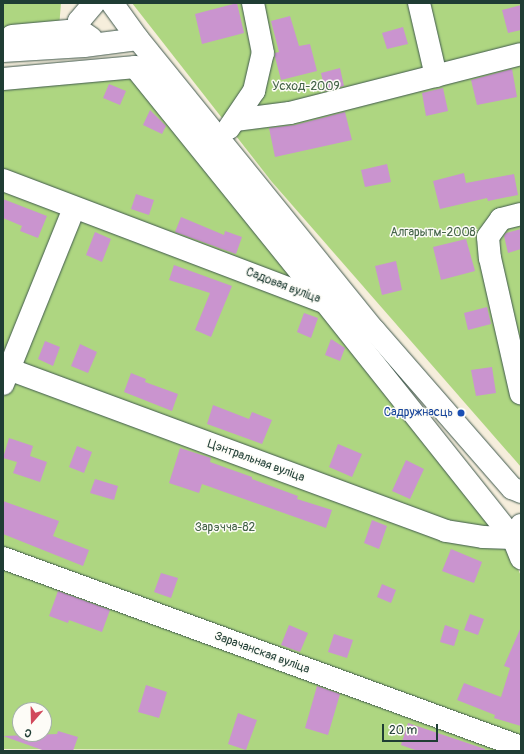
<!DOCTYPE html>
<meta charset="utf-8">
<style>
body{margin:0}
#map{position:relative;width:524px;height:754px;overflow:hidden;background:#f6eedc;font-family:Pangolin,sans-serif}
div>[style]{position:absolute}
[style*='--x']{left:calc(var(--x)*1px);top:calc(var(--y)*1px);width:calc(var(--w)*1px);rotate:calc(var(--a)*1deg)}
.green>*{inset:0;background:#aed681}
.building>*{inset:0;background:#ca94cf}
.roads{filter:drop-shadow(0 0 1px #3f584d) drop-shadow(0 0 1px #3f584d)}
.minor>*{height:22px;margin:-11px;padding:0 11px;transform-origin:11px;border-radius:11px;background:#fff}
.dots>*{width:11px;height:11px;translate:-50% -50%;box-sizing:border-box;border:2px solid #fdfcf7;border-radius:50%}
span{translate:-50% -50%;white-space:nowrap;text-align:center;line-height:1.15;-webkit-text-stroke:3px #fdfcf7;paint-order:stroke}
.park-label{font-size:12px;color:#436347}
.street-label{font-size:12px;color:#1f3d34}
.transit-label{font-size:12px;color:#164399}
.right{translate:-100% -50%;text-align:right}
.frame{position:absolute;inset:0;border:4px solid #1f3d34;pointer-events:none}
.north{position:absolute;left:12px;top:702px;width:40px;height:40px;box-sizing:border-box;background:#fdfcf7;border:1px solid #a4b0a9;border-radius:50%;rotate:200deg;font-size:11px;font-weight:700;line-height:16px;text-align:center;color:#1f3d34}
.north::after{content:'';display:block;margin:auto;width:14px;height:18px;background:#d1495b;clip-path:polygon(50% 0,100% 100%,50% 72%,0 100%)}
.scale{position:absolute;left:382px;top:724px;width:56px;height:18px;box-sizing:border-box;border:2px solid #1f3d34;border-top:0;padding-left:5px;font-size:12px;line-height:14px;white-space:nowrap;color:#1f3d34;-webkit-text-stroke:3px #fdfcf7;paint-order:stroke}
</style>
<div id="map">
<div class="green">
<i style="clip-path:polygon(3px 3px,61px 3px,58px 40px,3px 44px)"></i>
<i style="clip-path:polygon(132px 3px,521px 3px,521px 467px,272px 182px)"></i>
<i style="clip-path:polygon(evenodd,139px 59px,490px 504px,521px 576px,521px 751px,3px 749px,3px 69px,139px 59px,20px 710px,44px 710px,44px 734px,20px 734px,20px 710px)"></i>
</div>
<div class="building">
<i style="clip-path:polygon(237px 3px,244px 33px,202px 44px,195px 14px)"></i>
<i style="clip-path:polygon(521px 5px,521px 30px,508px 33px,502px 10px)"></i>
<i style="clip-path:polygon(290px 16px,299px 46px,310px 44px,317px 71px,281px 80px,275px 57px,275px 53px,279px 52px,271px 21px)"></i>
<i style="clip-path:polygon(403px 27px,408px 44px,387px 49px,382px 33px)"></i>
<i style="clip-path:polygon(340px 68px,344px 86px,325px 91px,321px 73px)"></i>
<i style="clip-path:polygon(512px 69px,517px 97px,477px 105px,471px 80px)"></i>
<i style="clip-path:polygon(109px 84px,126px 91px,120px 105px,103px 98px)"></i>
<i style="clip-path:polygon(443px 88px,448px 111px,426px 116px,422px 93px)"></i>
<i style="clip-path:polygon(150px 110px,166px 126px,162px 134px,143px 125px)"></i>
<i style="clip-path:polygon(345px 112px,352px 140px,275px 157px,269px 128px,295px 125px)"></i>
<i style="clip-path:polygon(387px 164px,391px 182px,365px 187px,361px 170px)"></i>
<i style="clip-path:polygon(464px 173px,466px 183px,514px 174px,518px 195px,488px 201px,487px 198px,440px 209px,433px 181px)"></i>
<i style="clip-path:polygon(136px 194px,154px 200px,149px 215px,131px 209px)"></i>
<i style="clip-path:polygon(3px 199px,47px 216px,38px 238px,20px 231px,22px 226px,3px 218px)"></i>
<i style="clip-path:polygon(181px 217px,224px 235px,225px 231px,242px 237px,236px 254px,175px 232px)"></i>
<i style="clip-path:polygon(521px 229px,521px 249px,508px 253px,504px 236px,506px 233px)"></i>
<i style="clip-path:polygon(95px 232px,111px 239px,102px 262px,86px 255px)"></i>
<i style="clip-path:polygon(466px 239px,475px 271px,441px 280px,433px 247px)"></i>
<i style="clip-path:polygon(396px 261px,402px 290px,382px 295px,375px 266px)"></i>
<i style="clip-path:polygon(174px 265px,232px 286px,211px 337px,195px 330px,210px 293px,169px 280px)"></i>
<i style="clip-path:polygon(487px 307px,491px 324px,468px 330px,464px 313px)"></i>
<i style="clip-path:polygon(304px 313px,318px 318px,311px 338px,297px 332px)"></i>
<i style="clip-path:polygon(331px 339px,345px 348px,340px 361px,325px 355px)"></i>
<i style="clip-path:polygon(45px 341px,60px 347px,53px 366px,38px 359px)"></i>
<i style="clip-path:polygon(80px 344px,97px 352px,88px 373px,71px 366px)"></i>
<i style="clip-path:polygon(492px 367px,496px 393px,476px 396px,471px 370px)"></i>
<i style="clip-path:polygon(131px 373px,146px 379px,145px 382px,178px 394px,172px 411px,124px 392px)"></i>
<i style="clip-path:polygon(213px 405px,249px 419px,252px 412px,272px 420px,262px 444px,207px 424px)"></i>
<i style="clip-path:polygon(9px 438px,33px 446px,30px 456px,47px 462px,40px 482px,13px 473px,17px 462px,3px 458px)"></i>
<i style="clip-path:polygon(338px 444px,362px 454px,352px 477px,329px 467px)"></i>
<i style="clip-path:polygon(77px 446px,92px 452px,84px 473px,69px 467px)"></i>
<i style="clip-path:polygon(180px 448px,211px 458px,210px 462px,252px 477px,252px 479px,298px 496px,297px 499px,332px 510px,326px 528px,202px 484px,199px 493px,169px 483px)"></i>
<i style="clip-path:polygon(406px 460px,424px 469px,410px 499px,392px 491px)"></i>
<i style="clip-path:polygon(95px 479px,118px 486px,114px 500px,90px 493px)"></i>
<i style="clip-path:polygon(3px 501px,59px 521px,53px 536px,89px 550px,83px 566px,3px 534px)"></i>
<i style="clip-path:polygon(372px 520px,387px 526px,379px 549px,364px 543px)"></i>
<i style="clip-path:polygon(451px 549px,482px 562px,474px 583px,442px 571px)"></i>
<i style="clip-path:polygon(161px 573px,178px 578px,171px 598px,154px 592px)"></i>
<i style="clip-path:polygon(382px 584px,396px 590px,391px 603px,377px 597px)"></i>
<i style="clip-path:polygon(58px 591px,110px 610px,102px 632px,69px 620px,68px 623px,49px 616px)"></i>
<i style="clip-path:polygon(470px 614px,484px 619px,478px 635px,464px 630px)"></i>
<i style="clip-path:polygon(289px 625px,308px 633px,300px 652px,281px 645px)"></i>
<i style="clip-path:polygon(445px 625px,459px 630px,454px 646px,440px 642px)"></i>
<i style="clip-path:polygon(521px 627px,521px 726px,494px 718px,495px 715px,457px 700px,464px 683px,501px 697px,510px 668px,504px 666px)"></i>
<i style="clip-path:polygon(334px 634px,353px 640px,347px 658px,328px 652px)"></i>
<i style="clip-path:polygon(146px 685px,167px 692px,159px 718px,138px 712px)"></i>
<i style="clip-path:polygon(317px 686px,340px 694px,328px 735px,305px 728px)"></i>
<i style="clip-path:polygon(238px 713px,257px 720px,246px 750px,228px 744px)"></i>
<i style="clip-path:polygon(408px 723px,485px 749px,484px 751px,418px 751px,401px 745px)"></i>
<i style="clip-path:polygon(58px 731px,78px 737px,73px 751px,45px 751px,3px 736px,57px 734px)"></i>
</div>
<div class="roads">
<div class="minor">
<i style="--x:112;--y:3;--w:44;--a:54.2"></i>
<i style="--x:138;--y:39;--w:375;--a:51"></i>
<i style="--x:374;--y:330;--w:210;--a:48.9"></i>
<i style="--x:512;--y:488;--w:10;--a:24"></i>
<i style="--x:419;--y:3;--w:75;--a:76.9"></i>
<i style="--x:12;--y:36;--w:67;--a:-5.1"></i>
<i style="--x:91;--y:38;--w:14;--a:-146"></i>
<i style="--x:79;--y:30;--w:9;--a:-90"></i>
<i style="--x:79;--y:21;--w:23;--a:-50"></i>
<i style="--x:3;--y:51;--w:81;--a:-3.5"></i>
<i style="--x:84;--y:46;--w:54;--a:-7.4"></i>
<i style="--x:3;--y:79;--w:133;--a:-5.2"></i>
<i style="--x:135;--y:67;--w:301;--a:51.1"></i>
<i style="--x:235;--y:120;--w:55;--a:-7.3"></i>
<i style="--x:290;--y:113;--w:238;--a:-14.3"></i>
<i style="--x:229;--y:128;--w:45;--a:-56"></i>
<i style="--x:254;--y:91;--w:39;--a:-77"></i>
<i style="--x:263;--y:53;--w:51;--a:-101.3"></i>
<i style="--x:3;--y:180;--w:344;--a:20.8"></i>
<i style="--x:325;--y:302;--w:302;--a:51.5"></i>
<i style="--x:521;--y:214;--w:21;--a:166"></i>
<i style="--x:501;--y:219;--w:22;--a:126"></i>
<i style="--x:488;--y:237;--w:21;--a:85"></i>
<i style="--x:490;--y:258;--w:139;--a:77.2"></i>
<i style="--x:3;--y:367;--w:472;--a:20.3"></i>
<i style="--x:446;--y:531;--w:37;--a:9"></i>
<i style="--x:483;--y:537;--w:30;--a:2"></i>
<i style="--x:3;--y:384;--w:190;--a:-68"></i>
<i style="--x:521;--y:525;--w:15;--a:122"></i>
<i style="--x:513;--y:538;--w:22;--a:68"></i>
<i style="--x:3;--y:558;--w:551;--a:20.05"></i>
</div>
</div>
<div class="dots">
<i style="left:461px;top:413px;background:#1a4fb4"></i>
</div>
<div class="park-label">
<span style="left:306px;top:87px">Усход-2009</span>
<span style="left:433px;top:233px">Алгарытм-2008</span>
<span style="left:225px;top:528px">Зарэчча-82</span>
</div>
<div class="street-label">
<span style="left:283px;top:286px;rotate:21deg">Садовая вуліца</span>
<span style="left:256px;top:461px;rotate:20deg">Цэнтральная вуліца</span>
<span style="left:262px;top:653px;rotate:20deg">Зарачанская вуліца</span>
</div>
<div class="transit-label">
<span class="right" style="left:453px;top:413px">Садружнасць</span>
</div>
<div class="frame"></div>
<div class="north">С</div>
<div class="scale">20 m</div>
</div>
